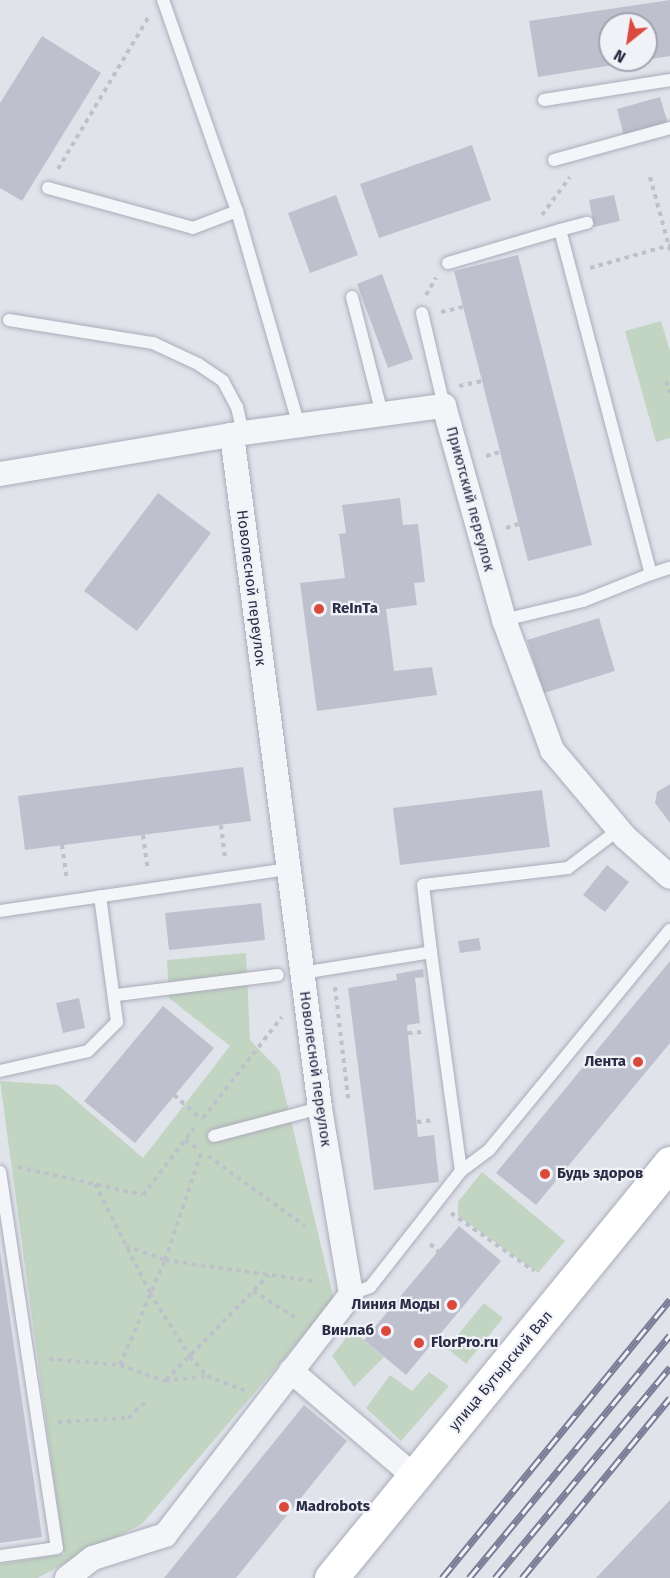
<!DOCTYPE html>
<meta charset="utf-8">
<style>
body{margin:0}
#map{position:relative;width:670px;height:1578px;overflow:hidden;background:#e1e3eb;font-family:"Fira Sans",sans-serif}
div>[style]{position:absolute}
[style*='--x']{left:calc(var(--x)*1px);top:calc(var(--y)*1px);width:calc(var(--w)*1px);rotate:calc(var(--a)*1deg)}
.green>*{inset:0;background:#c2d5c2}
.building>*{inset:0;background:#bec0ce}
.path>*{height:4px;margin-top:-2px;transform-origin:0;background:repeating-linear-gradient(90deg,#bfc1ca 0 4.5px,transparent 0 9px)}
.roads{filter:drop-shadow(0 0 2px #aaacb9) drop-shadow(0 0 2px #aaacb9)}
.lane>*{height:12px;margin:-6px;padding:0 6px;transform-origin:6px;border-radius:6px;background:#f4f5f9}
.street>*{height:24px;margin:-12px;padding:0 12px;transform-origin:12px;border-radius:12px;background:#f4f5f9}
.secondary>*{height:33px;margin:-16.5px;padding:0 16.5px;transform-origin:16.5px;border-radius:16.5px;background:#fff}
.rail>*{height:7px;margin-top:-3.5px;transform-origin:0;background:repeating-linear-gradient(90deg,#f1f2f8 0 14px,#797d96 0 28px);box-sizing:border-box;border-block:2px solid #797d96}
.dots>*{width:16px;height:16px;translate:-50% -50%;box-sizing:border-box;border:3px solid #f1f2f8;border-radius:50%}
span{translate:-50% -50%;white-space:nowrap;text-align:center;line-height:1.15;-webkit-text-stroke:4.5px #f1f2f8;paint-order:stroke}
.street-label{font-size:15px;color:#282c44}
.poi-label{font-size:15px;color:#282c44;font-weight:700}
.left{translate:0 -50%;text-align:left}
.right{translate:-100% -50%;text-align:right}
.north{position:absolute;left:598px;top:12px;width:60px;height:60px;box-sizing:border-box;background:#f1f2f8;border:2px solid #a1a3b0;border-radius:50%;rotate:210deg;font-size:16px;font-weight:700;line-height:24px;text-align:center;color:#282c44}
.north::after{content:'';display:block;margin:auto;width:21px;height:27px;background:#d94a3d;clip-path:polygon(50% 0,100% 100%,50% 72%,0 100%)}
</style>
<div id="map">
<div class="green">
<i style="clip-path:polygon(661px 321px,670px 351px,670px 438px,656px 442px,625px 331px)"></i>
<i style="clip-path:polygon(246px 953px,250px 1040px,279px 1070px,334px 1300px,142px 1524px,37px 1578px,0 1578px,0 1564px,64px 1554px,0 1081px,58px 1085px,143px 1158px,230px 1046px,169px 998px,167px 960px)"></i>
<i style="clip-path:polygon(482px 1172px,565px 1241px,538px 1273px,458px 1216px,458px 1202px)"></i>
<i style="clip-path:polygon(484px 1303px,503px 1318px,466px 1364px,447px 1348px)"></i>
<i style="clip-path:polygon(352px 1330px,384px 1357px,354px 1387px,332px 1356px)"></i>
<i style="clip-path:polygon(429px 1372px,449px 1386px,401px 1441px,366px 1408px,390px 1375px,412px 1391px)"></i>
</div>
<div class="building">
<i style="clip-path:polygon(670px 0,670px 56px,646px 60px,646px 24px,610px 24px,610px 60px,638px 61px,538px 77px,529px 21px)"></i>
<i style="clip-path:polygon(42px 36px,101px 73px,22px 201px,0 188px,0 103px)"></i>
<i style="clip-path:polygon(660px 97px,668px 124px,624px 136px,617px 109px)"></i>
<i style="clip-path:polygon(472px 145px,491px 200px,379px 238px,360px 184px)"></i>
<i style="clip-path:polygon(336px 195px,358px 255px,310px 273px,288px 213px)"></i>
<i style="clip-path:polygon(614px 195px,620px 221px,594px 227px,589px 200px)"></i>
<i style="clip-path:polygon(518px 255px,592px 545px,528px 561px,454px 271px)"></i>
<i style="clip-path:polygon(382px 274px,413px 359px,388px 368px,357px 284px)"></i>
<i style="clip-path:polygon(158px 493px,211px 533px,137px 631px,84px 591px)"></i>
<i style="clip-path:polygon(400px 498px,403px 525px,418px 524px,425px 582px,414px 583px,417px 605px,386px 609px,394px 671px,432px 667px,437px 695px,317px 711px,300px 583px,345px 578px,339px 534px,346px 533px,342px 505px)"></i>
<i style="clip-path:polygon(599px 618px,615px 671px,544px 693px,527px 640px)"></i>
<i style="clip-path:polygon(243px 767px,251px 821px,25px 850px,18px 796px)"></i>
<i style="clip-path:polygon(670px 784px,670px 823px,655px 803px,657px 792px)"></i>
<i style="clip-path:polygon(542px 790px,550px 847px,400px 865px,393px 808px)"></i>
<i style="clip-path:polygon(607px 865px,629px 882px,605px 912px,583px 895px)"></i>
<i style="clip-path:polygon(261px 903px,265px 940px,169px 950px,165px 913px)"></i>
<i style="clip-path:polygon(479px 938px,481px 950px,460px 953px,458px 941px)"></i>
<i style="clip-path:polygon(670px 961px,670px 1043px,536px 1205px,496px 1173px)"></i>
<i style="clip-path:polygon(423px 969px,424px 977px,415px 978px,420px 1023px,407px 1025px,418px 1137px,434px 1135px,439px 1182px,374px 1190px,348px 988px,397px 980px,396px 974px)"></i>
<i style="clip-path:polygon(79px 998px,85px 1028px,63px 1033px,56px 1003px)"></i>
<i style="clip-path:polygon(163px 1006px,214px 1048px,135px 1143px,84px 1101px)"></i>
<i style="clip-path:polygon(459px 1226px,501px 1261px,406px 1375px,364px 1340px)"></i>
<i style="clip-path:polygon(0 1251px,42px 1537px,0 1543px)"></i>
<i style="clip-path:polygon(304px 1405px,347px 1441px,236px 1578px,164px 1578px)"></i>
<i style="clip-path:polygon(670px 1500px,670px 1578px,596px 1578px)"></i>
</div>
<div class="path">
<i style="--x:58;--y:169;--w:176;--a:-59.2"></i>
<i style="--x:650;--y:177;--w:76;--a:74.7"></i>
<i style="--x:542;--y:215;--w:47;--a:-53.6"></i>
<i style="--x:590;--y:268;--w:83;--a:-16"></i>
<i style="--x:426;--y:295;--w:20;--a:-60"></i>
<i style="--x:441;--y:312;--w:23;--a:-13"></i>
<i style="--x:666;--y:381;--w:13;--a:72"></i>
<i style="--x:459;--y:386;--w:24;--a:-12"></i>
<i style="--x:486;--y:456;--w:15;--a:-16"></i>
<i style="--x:506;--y:528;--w:13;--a:-18"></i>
<i style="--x:221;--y:825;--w:35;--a:83"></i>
<i style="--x:143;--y:835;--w:35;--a:82"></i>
<i style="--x:62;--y:845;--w:35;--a:82"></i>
<i style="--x:335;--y:987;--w:112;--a:83.3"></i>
<i style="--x:408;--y:1033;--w:14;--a:-4"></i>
<i style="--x:174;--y:1095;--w:37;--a:41"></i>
<i style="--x:203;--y:1118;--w:128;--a:-52"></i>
<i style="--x:417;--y:1122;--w:17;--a:-7"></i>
<i style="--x:185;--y:1140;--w:14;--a:34"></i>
<i style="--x:208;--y:1156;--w:120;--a:35.8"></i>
<i style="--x:18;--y:1167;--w:128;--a:12.6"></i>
<i style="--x:143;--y:1195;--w:84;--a:-52.7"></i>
<i style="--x:95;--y:1184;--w:122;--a:63.2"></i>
<i style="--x:150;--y:1293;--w:75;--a:57.6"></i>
<i style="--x:190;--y:1356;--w:26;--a:50"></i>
<i style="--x:207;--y:1376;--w:40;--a:21"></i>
<i style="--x:451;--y:1213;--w:101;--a:34.9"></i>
<i style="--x:430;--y:1244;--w:11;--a:41"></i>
<i style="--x:126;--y:1246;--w:41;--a:19.7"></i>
<i style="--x:165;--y:1260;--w:149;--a:8.1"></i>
<i style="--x:253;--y:1291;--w:53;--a:31.9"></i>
<i style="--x:385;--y:1299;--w:11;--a:41"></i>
<i style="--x:49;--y:1359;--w:71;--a:4.8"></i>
<i style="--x:120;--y:1365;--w:48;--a:19.6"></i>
<i style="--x:165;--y:1381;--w:41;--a:-7"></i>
<i style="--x:120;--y:1365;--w:114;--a:-66.8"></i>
<i style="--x:165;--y:1260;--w:116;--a:-71.4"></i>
<i style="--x:166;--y:1380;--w:147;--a:-45.6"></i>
<i style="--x:58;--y:1422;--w:70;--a:-3.3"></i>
<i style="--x:128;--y:1418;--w:25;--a:-42"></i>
</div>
<div class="roads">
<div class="lane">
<i style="--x:163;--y:0;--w:224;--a:70.7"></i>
<i style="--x:237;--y:211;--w:224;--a:73.9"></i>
<i style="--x:544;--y:100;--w:128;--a:-9"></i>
<i style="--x:554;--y:160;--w:120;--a:-15.4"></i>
<i style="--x:48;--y:188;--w:150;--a:15.4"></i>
<i style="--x:193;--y:228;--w:47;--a:-21.1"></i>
<i style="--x:560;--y:230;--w:28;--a:-15"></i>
<i style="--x:448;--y:263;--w:117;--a:-16.4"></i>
<i style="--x:560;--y:230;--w:356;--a:75.2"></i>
<i style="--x:651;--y:574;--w:73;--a:158.3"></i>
<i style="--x:583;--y:601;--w:81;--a:166.5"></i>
<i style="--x:352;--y:297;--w:121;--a:75.6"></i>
<i style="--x:422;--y:313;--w:96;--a:76.7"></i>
<i style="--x:9;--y:320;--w:146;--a:9.1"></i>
<i style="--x:153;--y:343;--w:50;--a:25"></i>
<i style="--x:198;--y:364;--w:30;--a:34"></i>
<i style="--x:223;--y:381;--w:30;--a:62"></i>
<i style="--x:237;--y:407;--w:27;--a:77"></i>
<i style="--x:651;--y:574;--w:20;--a:-18"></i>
<i style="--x:0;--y:911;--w:291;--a:-8.3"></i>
<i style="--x:431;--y:952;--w:67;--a:-96.8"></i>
<i style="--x:423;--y:885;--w:146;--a:-6.7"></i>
<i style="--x:568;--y:868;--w:63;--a:-37.2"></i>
<i style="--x:302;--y:973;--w:131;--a:-9.2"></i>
<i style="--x:431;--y:952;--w:221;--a:82.2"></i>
<i style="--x:461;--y:1171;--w:147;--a:128.1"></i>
<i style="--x:370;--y:1287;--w:20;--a:160"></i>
<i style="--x:117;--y:995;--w:162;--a:-7.1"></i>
<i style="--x:0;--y:1071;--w:90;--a:-12.8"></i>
<i style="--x:88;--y:1051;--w:41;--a:-45"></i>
<i style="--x:117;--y:1022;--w:127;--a:-97.7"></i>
<i style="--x:214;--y:1136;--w:110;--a:-14.8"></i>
<i style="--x:461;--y:1171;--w:35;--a:-37"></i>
<i style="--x:489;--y:1150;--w:285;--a:-50.6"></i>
<i style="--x:0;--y:1172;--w:380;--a:81.4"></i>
<i style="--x:57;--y:1548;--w:58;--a:172"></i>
</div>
<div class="street">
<i style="--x:0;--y:474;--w:246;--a:-9.6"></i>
<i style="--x:243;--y:433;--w:203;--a:-7.7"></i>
<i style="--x:444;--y:406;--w:222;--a:74.3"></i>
<i style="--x:504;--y:620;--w:139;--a:69.7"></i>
<i style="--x:552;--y:750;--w:114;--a:50"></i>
<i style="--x:625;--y:837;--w:60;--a:41.6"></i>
<i style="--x:291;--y:1371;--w:162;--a:40.5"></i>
<i style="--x:67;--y:1578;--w:33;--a:-38"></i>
<i style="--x:93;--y:1558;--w:76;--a:-17.7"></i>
<i style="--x:165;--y:1535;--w:304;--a:-52.3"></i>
<i style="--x:351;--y:1294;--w:189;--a:-99.5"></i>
<i style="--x:320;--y:1108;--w:679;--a:-97.45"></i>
</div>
<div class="secondary">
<i style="--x:331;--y:1578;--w:536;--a:-50.76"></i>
</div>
</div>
<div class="rail">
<i style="--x:442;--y:1578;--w:360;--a:-50.7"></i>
<i style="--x:469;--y:1578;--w:315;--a:-50.4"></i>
<i style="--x:495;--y:1578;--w:274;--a:-50.3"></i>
<i style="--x:522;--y:1578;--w:233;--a:-50.6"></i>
</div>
<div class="dots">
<i style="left:319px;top:609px;background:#d94a3d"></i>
<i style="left:638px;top:1062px;background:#d94a3d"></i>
<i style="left:545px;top:1174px;background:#d94a3d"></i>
<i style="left:452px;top:1305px;background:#d94a3d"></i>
<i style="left:386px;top:1331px;background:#d94a3d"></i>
<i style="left:419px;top:1343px;background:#d94a3d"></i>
<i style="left:284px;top:1507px;background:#d94a3d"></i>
</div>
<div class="street-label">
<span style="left:470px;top:499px;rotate:75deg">Приютский переулок</span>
<span style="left:251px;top:588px;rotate:83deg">Новолесной переулок</span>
<span style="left:315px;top:1069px;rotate:82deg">Новолесной переулок</span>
<span style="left:501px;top:1371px;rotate:-50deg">улица Бутырский Вал</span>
</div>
<div class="poi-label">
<span class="left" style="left:332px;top:609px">ReInTa</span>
<span class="right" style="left:626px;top:1062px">Лента</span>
<span class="left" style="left:557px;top:1174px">Будь здоров</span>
<span class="right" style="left:440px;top:1305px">Линия Моды</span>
<span class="right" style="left:374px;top:1331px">Винлаб</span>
<span class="left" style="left:431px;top:1343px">FlorPro.ru</span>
<span class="left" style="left:296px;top:1507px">Madrobots</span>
</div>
<div class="north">N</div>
</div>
